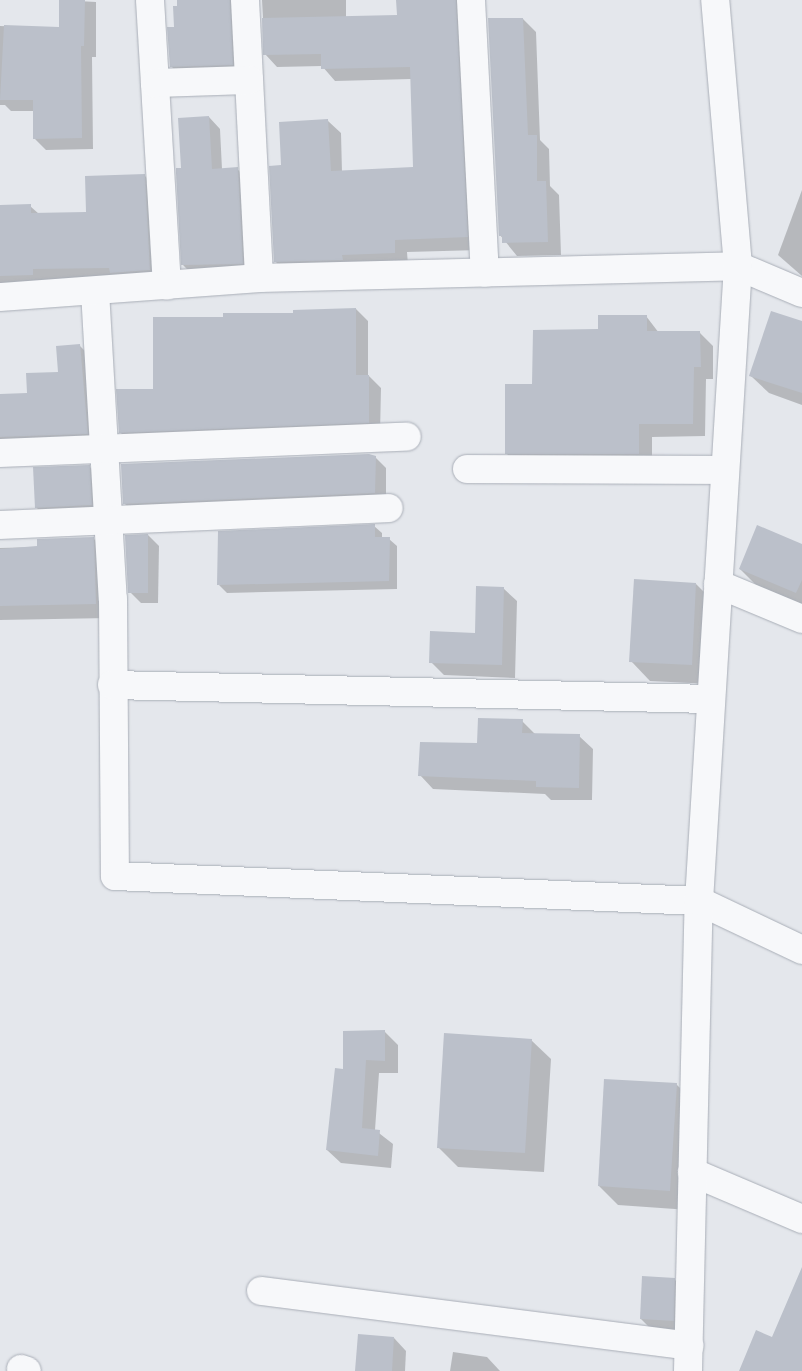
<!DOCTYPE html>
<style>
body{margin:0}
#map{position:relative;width:802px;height:1371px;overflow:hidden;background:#e4e7ec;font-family:Lato,sans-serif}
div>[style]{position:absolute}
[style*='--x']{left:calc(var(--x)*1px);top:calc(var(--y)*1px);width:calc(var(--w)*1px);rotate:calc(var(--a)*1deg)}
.shadow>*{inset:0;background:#0003}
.building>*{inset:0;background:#bbc0ca}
.roads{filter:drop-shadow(0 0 1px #a9aeb7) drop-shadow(0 0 1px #a9aeb7)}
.street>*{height:28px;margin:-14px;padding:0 14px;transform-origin:14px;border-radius:14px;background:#f7f8fa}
span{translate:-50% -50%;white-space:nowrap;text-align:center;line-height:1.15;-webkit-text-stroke:4px #f4f6f9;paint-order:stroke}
</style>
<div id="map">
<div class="shadow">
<i style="clip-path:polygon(60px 0,96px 2px,96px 57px,92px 57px,93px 149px,46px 150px,35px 139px,34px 111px,11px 111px,5px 105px,0 105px,0 26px,60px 28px)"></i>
<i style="clip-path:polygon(178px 0,249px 0,245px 77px,184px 79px,171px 66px)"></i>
<i style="clip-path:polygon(262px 0,346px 0,346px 18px,398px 17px,397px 0,472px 0,480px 250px,407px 252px,408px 265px,288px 274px,275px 261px,282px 166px,328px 121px,341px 133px,342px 172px,415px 169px,411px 79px,335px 81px,322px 66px,277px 67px,265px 54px)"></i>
<i style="clip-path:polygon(523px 19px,536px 32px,540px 140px,549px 149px,550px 186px,559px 195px,561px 255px,517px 256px,500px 235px)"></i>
<i style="clip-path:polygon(209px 117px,220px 129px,222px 169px,237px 169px,249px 180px,253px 274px,194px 276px,183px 265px,182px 169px)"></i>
<i style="clip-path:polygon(144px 175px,159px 190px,165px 285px,0 290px,0 207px,30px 206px,39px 214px,87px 213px)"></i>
<i style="clip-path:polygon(802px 190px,802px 276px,778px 255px)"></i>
<i style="clip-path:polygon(356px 309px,368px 321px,368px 375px,381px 388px,380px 434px,132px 444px,120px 432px,154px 390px,224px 318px)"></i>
<i style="clip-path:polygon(646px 316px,659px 333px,700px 333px,713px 346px,713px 379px,706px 379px,705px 436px,652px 437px,652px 466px,519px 466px,506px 453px,599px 330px)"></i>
<i style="clip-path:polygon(802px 323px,802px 405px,769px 393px,751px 376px)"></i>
<i style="clip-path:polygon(79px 345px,93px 359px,101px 447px,0 460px,0 394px,28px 394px,59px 373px)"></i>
<i style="clip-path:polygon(375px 457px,386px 468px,386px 504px,136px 515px,124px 503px)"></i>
<i style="clip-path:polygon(89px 466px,102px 480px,105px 518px,50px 521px,36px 507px)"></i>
<i style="clip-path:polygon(374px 526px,382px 533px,382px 539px,389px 539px,397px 546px,397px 589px,227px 593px,219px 585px)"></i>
<i style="clip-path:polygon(148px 535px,159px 546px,158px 603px,141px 603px,130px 592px)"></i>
<i style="clip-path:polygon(93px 538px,107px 552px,109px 618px,0 620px,0 548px,38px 547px)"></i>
<i style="clip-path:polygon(802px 546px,802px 605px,757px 586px,740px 569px)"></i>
<i style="clip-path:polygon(696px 584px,715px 603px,711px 684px,650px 681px,631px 661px)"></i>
<i style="clip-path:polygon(503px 588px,517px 601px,515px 678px,444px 675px,431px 662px,476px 634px)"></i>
<i style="clip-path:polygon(522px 721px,536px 735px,579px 736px,593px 749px,592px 800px,551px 800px,545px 794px,433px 789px,420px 775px)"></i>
<i style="clip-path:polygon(385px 1032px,398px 1045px,398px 1073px,379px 1073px,375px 1130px,393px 1144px,391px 1168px,341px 1163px,327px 1150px,345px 1070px)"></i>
<i style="clip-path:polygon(531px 1040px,551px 1059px,544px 1172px,458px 1167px,439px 1148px)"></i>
<i style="clip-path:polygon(676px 1084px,696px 1104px,689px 1210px,618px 1205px,599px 1186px)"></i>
<i style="clip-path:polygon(674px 1279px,687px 1292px,686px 1334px,654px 1332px,641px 1319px)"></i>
<i style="clip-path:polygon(394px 1338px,406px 1351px,405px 1371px,356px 1371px)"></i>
<i style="clip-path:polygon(453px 1352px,487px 1357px,500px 1371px,450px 1371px)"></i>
</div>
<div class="building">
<i style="clip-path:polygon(59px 0,85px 0,84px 46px,81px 46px,82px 138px,33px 139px,33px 100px,0 100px,4px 25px,59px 27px)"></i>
<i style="clip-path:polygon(177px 0,230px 0,233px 65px,170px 67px,167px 27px,174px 27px,173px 6px,177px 6px)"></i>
<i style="clip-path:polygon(396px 0,456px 0,468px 237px,395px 240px,395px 253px,342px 255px,343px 260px,274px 262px,269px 166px,281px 165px,279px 122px,328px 119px,331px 171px,413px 167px,410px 67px,321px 69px,321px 54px,263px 55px,262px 18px,397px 15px)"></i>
<i style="clip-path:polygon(488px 18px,523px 18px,528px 135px,537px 135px,537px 181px,546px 181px,548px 242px,502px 243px,502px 236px,499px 236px)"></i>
<i style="clip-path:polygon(209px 116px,212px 169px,238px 167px,243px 264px,181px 265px,176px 173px,176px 168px,181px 168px,178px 118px)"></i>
<i style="clip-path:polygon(145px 174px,150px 270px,110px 273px,109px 268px,33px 269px,33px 275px,0 276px,0 205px,31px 204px,31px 213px,86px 212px,85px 176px)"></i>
<i style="clip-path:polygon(356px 308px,356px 375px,369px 375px,369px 423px,119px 433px,116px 389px,153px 389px,153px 317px,223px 317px,223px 313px,293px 313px,293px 310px)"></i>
<i style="clip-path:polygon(771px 311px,802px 321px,802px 393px,749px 376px)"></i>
<i style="clip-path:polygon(598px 315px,647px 315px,647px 331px,700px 331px,701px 367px,694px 367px,693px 424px,639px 424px,639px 454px,505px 454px,505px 384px,532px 384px,533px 330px,598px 329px)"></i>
<i style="clip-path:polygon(80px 344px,88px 434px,0 437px,0 394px,27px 393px,26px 373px,58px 372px,56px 346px)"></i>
<i style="clip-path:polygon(369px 454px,376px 456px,375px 493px,123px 504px,121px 464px)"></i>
<i style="clip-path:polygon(90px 465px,92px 505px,35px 508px,33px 467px)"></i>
<i style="clip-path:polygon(375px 524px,375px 537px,390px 537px,389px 581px,217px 585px,218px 531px)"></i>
<i style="clip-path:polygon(757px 525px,802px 544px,802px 580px,796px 593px,739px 569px)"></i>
<i style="clip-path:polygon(148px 534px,148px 593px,128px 593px,125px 535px)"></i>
<i style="clip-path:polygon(94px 537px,96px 604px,0 606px,0 549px,37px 546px,37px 539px)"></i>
<i style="clip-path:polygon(634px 579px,696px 583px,692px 665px,629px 662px)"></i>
<i style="clip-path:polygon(476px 586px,504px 587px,502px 665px,429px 663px,430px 631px,475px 633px)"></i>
<i style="clip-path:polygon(478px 718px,523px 719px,522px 733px,580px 734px,579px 788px,536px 787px,536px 781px,418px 776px,420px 742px,477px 743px)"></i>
<i style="clip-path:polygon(385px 1030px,385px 1061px,366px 1060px,362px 1128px,380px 1130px,378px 1156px,326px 1150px,335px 1068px,343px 1069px,343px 1031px)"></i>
<i style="clip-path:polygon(444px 1033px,532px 1039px,525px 1153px,437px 1148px)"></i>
<i style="clip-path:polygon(604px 1079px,677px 1083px,670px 1191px,598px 1186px)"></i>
<i style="clip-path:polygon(802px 1267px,802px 1371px,739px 1371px,756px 1330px,772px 1337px)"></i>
<i style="clip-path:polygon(642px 1276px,675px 1278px,674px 1321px,640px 1319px)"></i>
<i style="clip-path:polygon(358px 1334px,394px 1337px,392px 1371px,355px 1371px)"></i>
</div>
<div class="roads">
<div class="street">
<i style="--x:150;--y:0;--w:286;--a:86.6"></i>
<i style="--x:245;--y:0;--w:278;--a:87.1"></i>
<i style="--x:471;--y:0;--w:273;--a:87.1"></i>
<i style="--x:155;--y:83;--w:94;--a:-1.8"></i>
<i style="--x:95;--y:291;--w:309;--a:86.7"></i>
<i style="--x:113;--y:599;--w:277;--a:89.6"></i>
<i style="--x:115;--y:876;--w:585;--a:2.45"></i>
<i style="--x:699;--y:901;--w:114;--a:25.4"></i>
<i style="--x:0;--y:297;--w:260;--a:-4.2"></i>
<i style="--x:259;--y:278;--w:479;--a:-1.4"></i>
<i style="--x:738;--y:266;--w:69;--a:22.9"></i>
<i style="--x:0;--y:453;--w:407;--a:-2.3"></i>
<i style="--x:467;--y:469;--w:258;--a:0.2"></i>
<i style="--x:0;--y:525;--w:389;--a:-2.5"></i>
<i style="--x:718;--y:584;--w:91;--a:22.6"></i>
<i style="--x:112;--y:685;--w:599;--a:1.34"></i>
<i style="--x:692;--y:1172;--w:120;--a:23.1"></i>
<i style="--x:261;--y:1291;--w:432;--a:7.3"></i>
<i style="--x:21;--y:1369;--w:6;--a:18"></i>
<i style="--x:688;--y:1371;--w:470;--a:-88.7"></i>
<i style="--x:699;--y:901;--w:636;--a:-86.49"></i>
<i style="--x:738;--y:266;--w:267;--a:-94.9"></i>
</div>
</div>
</div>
